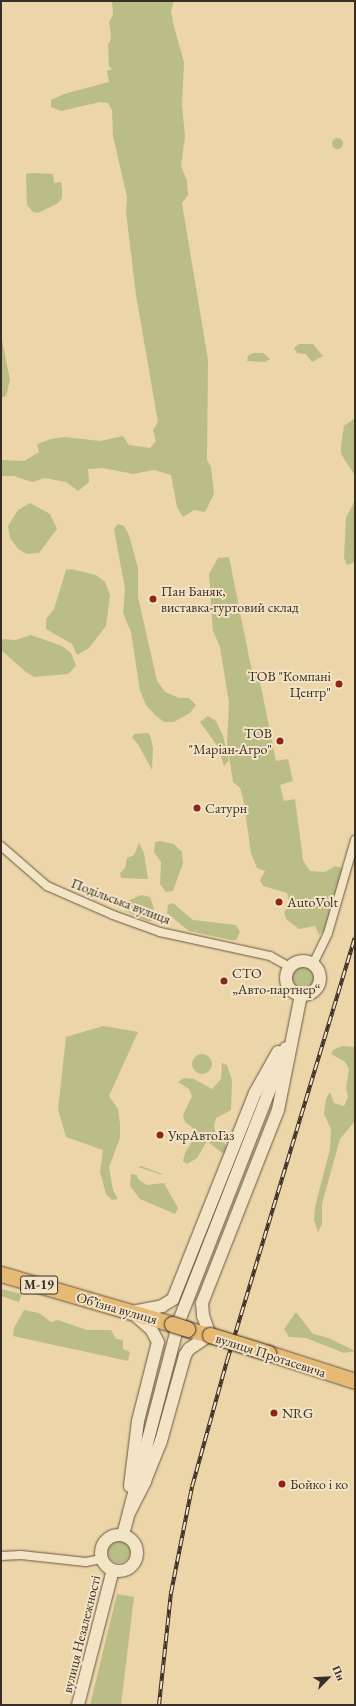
<!DOCTYPE html>
<meta charset="utf-8">
<style>
body{margin:0}
#map{position:relative;width:356px;height:1706px;overflow:hidden;background:#ecd5a8;font-family:"EB Garamond",serif}
div>[style]{position:absolute}
[style*='--x']{left:calc(var(--x)*1px);top:calc(var(--y)*1px);width:calc(var(--w)*1px);rotate:calc(var(--a)*1deg)}
.green>*{inset:0;background:#babd86}
.round{border-radius:50%}
.roads{filter:drop-shadow(0 0 1px #665846) drop-shadow(0 0 1px #665846)}
.street>*{height:8px;margin:-4px;padding:0 4px;transform-origin:4px;border-radius:4px;background:#f3e4c6}
.secondary>*{height:12px;margin:-6px;padding:0 6px;transform-origin:6px;border-radius:6px;background:#f3e4c6}
.secondary>.ring{margin:-6px;padding:0;box-sizing:content-box;background:none;border:12px solid #f3e4c6;border-radius:50%}
.highway>*{height:15px;margin:-7.5px;padding:0 7.5px;transform-origin:7.5px;border-radius:7.5px;background:#e6ba74}
.rail>*{height:4px;margin-top:-2px;transform-origin:0;background:repeating-linear-gradient(90deg,#f3e4c6 0 8px,#392e26 0 16px);box-sizing:border-box;border-block:1px solid #392e26}
.bridges{filter:drop-shadow(0 0 1px #392e26) drop-shadow(0 0 1px #392e26)}
.highway-bridge>*{height:15px;margin:-7.5px;padding:0 7.5px;transform-origin:7.5px;border-radius:7.5px;background:#e6ba74}
.dots>*{width:11px;height:11px;translate:-50% -50%;box-sizing:border-box;border:2px solid #f3e4c6;border-radius:50%}
span{translate:-50% -50%;white-space:nowrap;text-align:center;line-height:1.15;-webkit-text-stroke:4px #f3e4c6;paint-order:stroke}
.shield-label span{padding:1px 3px;background:#f3e4c6;border:1px solid;border-radius:3px;-webkit-text-stroke-width:0}
.shield-label{font-size:13px;color:#392e26;font-weight:700}
.poi-label{font-size:14px;color:#392e26}
.left{translate:0 -50%;text-align:left}
.right{translate:-100% -50%;text-align:right}
.street-label{font-size:14px;color:#392e26}
.frame{position:absolute;inset:0;border:2px solid #392e26;pointer-events:none}
.north{position:absolute;left:308px;top:1658px;width:40px;height:40px;-webkit-text-stroke:3px #f3e4c6;paint-order:stroke;rotate:66deg;font-size:11px;font-weight:700;line-height:16px;text-align:center;color:#392e26}
.north::after{content:'';display:block;margin:auto;width:14px;height:18px;background:#392e26;clip-path:polygon(50% 0,100% 100%,50% 72%,0 100%)}
</style>
<div id="map">
<div class="green">
<i style="clip-path:polygon(112px 1px,174px 1px,171px 11px,174px 27px,184px 62px,182px 105px,185px 137px,181px 166px,187px 181px,188px 195px,182px 203px,208px 360px,207px 460px,211px 467px,214px 494px,205px 512px,194px 510px,183px 517px,177px 507px,171px 475px,154px 470px,133px 474px,103px 468px,88px 469px,89px 482px,78px 491px,66px 482px,45px 478px,32px 482px,14px 476px,1px 476px,1px 460px,24px 461px,39px 452px,37px 444px,51px 439px,65px 437px,100px 441px,123px 436px,129px 445px,150px 448px,156px 441px,153px 430px,158px 422px,136px 295px,126px 212px,127px 197px,113px 136px,112px 110px,108px 103px,100px 102px,61px 111px,51px 107px,51px 100px,64px 94px,109px 82px,107px 71px,112px 69px,109px 66px,108px 43px,110px 42px,111px 35px,109px 22px,113px 15px)"></i>
<i class="round" style="left:331.5px;top:137.5px;width:11px;height:11px"></i>
<i style="clip-path:polygon(32px 173px,53px 174px,54px 183px,61px 182px,62px 189px,62px 198px,58px 203px,38px 213px,33px 212px,27px 205px,26px 174px)"></i>
<i style="clip-path:polygon(1px 335px,10px 380px,6px 396px,1px 398px)"></i>
<i style="clip-path:polygon(299px 344px,313px 344px,323px 356px,312px 362px,306px 354px,297px 353px,294px 348px)"></i>
<i style="clip-path:polygon(253px 353px,263px 353px,270px 359px,265px 362px,247px 361px,248px 356px)"></i>
<i style="clip-path:polygon(355px 418px,355px 473px,354px 474px,341px 454px,341px 445px,344px 426px)"></i>
<i style="clip-path:polygon(355px 500px,355px 562px,347px 565px,344px 558px,346px 518px)"></i>
<i style="clip-path:polygon(30px 503px,50px 514px,57px 529px,39px 553px,27px 554px,18px 549px,10px 538px,8px 526px,18px 510px)"></i>
<i style="clip-path:polygon(118px 524px,124px 526px,129px 535px,138px 568px,138px 597px,157px 681px,165px 692px,179px 698px,189px 698px,196px 705px,190px 713px,174px 722px,164px 722px,155px 715px,146px 705px,140px 691px,131px 632px,123px 613px,125px 589px,114px 529px)"></i>
<i style="clip-path:polygon(229px 557px,250px 662px,252px 670px,258px 672px,276px 761px,288px 759px,293px 781px,280px 785px,284px 801px,295px 799px,303px 860px,310px 871px,325px 872px,335px 866px,345px 869px,325px 930px,319px 935px,315px 926px,299px 929px,286px 919px,284px 912px,290px 904px,287px 893px,263px 886px,260px 880px,265px 871px,257px 868px,251px 853px,243px 798px,240px 788px,233px 782px,227px 742px,229px 703px,220px 647px,213px 631px,209px 574px,218px 558px)"></i>
<i style="clip-path:polygon(71px 569px,96px 575px,105px 582px,110px 595px,106px 626px,89px 648px,77px 655px,72px 644px,46px 629px,46px 619px,54px 609px,66px 570px)"></i>
<i style="clip-path:polygon(31px 635px,62px 646px,71px 653px,76px 666px,68px 674px,34px 677px,26px 672px,1px 650px,1px 644px,3px 639px,16px 640px)"></i>
<i style="clip-path:polygon(208px 716px,216px 721px,223px 736px,229px 760px,224px 766px,218px 747px,200px 722px)"></i>
<i style="clip-path:polygon(147px 733px,150px 735px,153px 748px,152px 770px,138px 744px,132px 738px,134px 734px)"></i>
<i style="clip-path:polygon(160px 841px,174px 844px,182px 852px,183px 863px,173px 891px,166px 892px,160px 884px,161px 862px,154px 852px,155px 842px)"></i>
<i style="clip-path:polygon(139px 843px,144px 853px,148px 879px,121px 878px,120px 873px,125px 868px,127px 858px,134px 855px)"></i>
<i style="clip-path:polygon(141px 895px,150px 897px,155px 912px,153px 921px,147px 921px,124px 910px,128px 901px)"></i>
<i style="clip-path:polygon(173px 903px,193px 920px,236px 925px,240px 932px,236px 940px,231px 940px,189px 931px,167px 913px,168px 905px)"></i>
<i class="round" style="left:292px;top:967px;width:22px;height:22px"></i>
<i style="clip-path:polygon(103px 1026px,138px 1032px,109px 1096px,118px 1109px,120px 1124px,120px 1138px,109px 1167px,113px 1190px,118px 1199px,112px 1200px,106px 1194px,100px 1172px,103px 1150px,66px 1137px,58px 1110px,66px 1037px)"></i>
<i style="clip-path:polygon(342px 1046px,355px 1047px,355px 1121px,340px 1139px,322px 1204px,322px 1224px,318px 1232px,314px 1220px,315px 1207px,330px 1149px,331px 1129px,324px 1114px,326px 1099px,330px 1092px,334px 1103px,344px 1106px,348px 1097px,346px 1088px,349px 1069px,345px 1062px,331px 1054px,333px 1050px)"></i>
<i class="round" style="left:192px;top:1054px;width:20px;height:20px"></i>
<i style="clip-path:polygon(222px 1063px,227px 1065px,232px 1080px,231px 1110px,216px 1118px,214px 1126px,216px 1135px,229px 1148px,226px 1153px,222px 1153px,207px 1141px,197px 1158px,187px 1164px,183px 1161px,185px 1153px,198px 1132px,185px 1122px,183px 1115px,192px 1096px,189px 1089px,178px 1082px,184px 1078px,194px 1079px,212px 1089px,221px 1079px)"></i>
<i style="clip-path:polygon(141px 1166px,162px 1174px,162px 1175px,138px 1167px)"></i>
<i style="clip-path:polygon(131px 1174px,137px 1175px,138px 1179px,147px 1185px,164px 1183px,178px 1208px,175px 1214px,140px 1199px,130px 1186px)"></i>
<i style="clip-path:polygon(1px 1289px,22px 1294px,19px 1302px,1px 1296px)"></i>
<i style="clip-path:polygon(24px 1310px,39px 1313px,51px 1322px,58px 1320px,87px 1330px,111px 1330px,116px 1339px,123px 1340px,123px 1349px,130px 1352px,128px 1361px,13px 1336px,14px 1328px)"></i>
<i style="clip-path:polygon(296px 1312px,313px 1334px,329px 1338px,355px 1351px,344px 1353px,306px 1338px,289px 1337px,284px 1329px)"></i>
<i class="round" style="left:108px;top:1541px;width:22px;height:22px"></i>
<i style="clip-path:polygon(117px 1594px,134px 1597px,121px 1705px,90px 1705px)"></i>
</div>
<div class="roads">
<div class="street">
<i style="--x:1;--y:846;--w:61;--a:41"></i>
<i style="--x:47;--y:886;--w:72;--a:23.7"></i>
<i style="--x:113;--y:915;--w:50;--a:19.9"></i>
<i style="--x:160;--y:932;--w:113;--a:12.3"></i>
<i style="--x:270;--y:956;--w:23;--a:29"></i>
<i style="--x:313;--y:964;--w:34;--a:-64"></i>
<i style="--x:328;--y:933;--w:97;--a:-73.8"></i>
<i style="--x:1;--y:1556;--w:20;--a:-3"></i>
<i style="--x:21;--y:1555;--w:65;--a:6.1"></i>
<i style="--x:86;--y:1562;--w:16;--a:-11"></i>
</div>
<div class="secondary">
<i class="ring" style="left:286px;top:961px;width:22px;height:22px"></i>
<i style="--x:132;--y:1312;--w:31;--a:-11"></i>
<i style="--x:162;--y:1306;--w:13;--a:-32"></i>
<i style="--x:173;--y:1299;--w:222;--a:-68.3"></i>
<i style="--x:255;--y:1093;--w:47;--a:-60.7"></i>
<i style="--x:130;--y:1486;--w:65;--a:-83"></i>
<i style="--x:138;--y:1421;--w:81;--a:-75.8"></i>
<i style="--x:158;--y:1342;--w:15;--a:-118"></i>
<i style="--x:151;--y:1329;--w:23;--a:-139"></i>
<i style="--x:129;--y:1513;--w:36;--a:-63"></i>
<i style="--x:145;--y:1481;--w:43;--a:-68.2"></i>
<i style="--x:161;--y:1441;--w:89;--a:-74.4"></i>
<i style="--x:185;--y:1355;--w:7;--a:-56"></i>
<i style="--x:189;--y:1349;--w:25;--a:-34"></i>
<i style="--x:210;--y:1335;--w:20;--a:-110"></i>
<i style="--x:203;--y:1316;--w:13;--a:-94"></i>
<i style="--x:202;--y:1303;--w:207;--a:-68.5"></i>
<i style="--x:278;--y:1110;--w:117;--a:-78.7"></i>
<i class="ring" style="left:101px;top:1535px;width:24px;height:24px"></i>
<i style="--x:123;--y:1535;--w:221;--a:-75.3"></i>
<i style="--x:179;--y:1321;--w:293;--a:-68.6"></i>
<i style="--x:78;--y:1705;--w:139;--a:-75.5"></i>
</div>
<div class="highway">
<i style="--x:1;--y:1274;--w:178;--a:16.3"></i>
<i style="--x:187;--y:1329;--w:24;--a:15"></i>
<i style="--x:268;--y:1353;--w:91;--a:17.8"></i>
</div>
</div>
<div class="rail">
<i style="--x:159;--y:1705;--w:113;--a:-83.9"></i>
<i style="--x:171;--y:1593;--w:108;--a:-78.8"></i>
<i style="--x:192;--y:1487;--w:131;--a:-74.5"></i>
<i style="--x:227;--y:1361;--w:442;--a:-73.2"></i>
</div>
<div class="bridges">
<div class="highway-bridge">
<i style="--x:172;--y:1324;--w:16;--a:18"></i>
<i style="--x:210;--y:1335;--w:61;--a:17.2"></i>
</div>
</div>
<div class="dots">
<i style="left:153px;top:599px;background:#8f2418"></i>
<i style="left:339px;top:684px;background:#8f2418"></i>
<i style="left:280px;top:741px;background:#8f2418"></i>
<i style="left:197px;top:808px;background:#8f2418"></i>
<i style="left:279px;top:902px;background:#8f2418"></i>
<i style="left:224px;top:981px;background:#8f2418"></i>
<i style="left:160px;top:1135px;background:#8f2418"></i>
<i style="left:274px;top:1413px;background:#8f2418"></i>
<i style="left:282px;top:1484px;background:#8f2418"></i>
</div>
<div class="shield-label">
<span style="left:39px;top:1285px">М-19</span>
</div>
<div class="poi-label">
<span class="left" style="left:161px;top:599px">Пан Баняк,<br>виставка-гуртовий склад</span>
<span class="right" style="left:331px;top:684px">ТОВ "Компані<br>Центр"</span>
<span class="right" style="left:272px;top:741px">ТОВ<br>"Маріан-Агро"</span>
<span class="left" style="left:205px;top:808px">Сатурн</span>
<span class="left" style="left:287px;top:902px">AutoVolt</span>
<span class="left" style="left:232px;top:981px">СТО<br>„Авто-партнер“</span>
<span class="left" style="left:168px;top:1135px">УкрАвтоГаз</span>
<span class="left" style="left:282px;top:1413px">NRG</span>
<span class="left" style="left:290px;top:1484px">Бойко і ко</span>
</div>
<div class="street-label">
<span style="left:121px;top:901px;rotate:21deg">Подільська вулиця</span>
<span style="left:117px;top:1308px;rotate:16deg">Обʼїзна вулиця</span>
<span style="left:271px;top:1355px;rotate:18deg">вулиця Протасевича</span>
<span style="left:81px;top:1634px;rotate:-76deg">вулиця Незалежності</span>
</div>
<div class="frame"></div>
<div class="north">Пн</div>
</div>
